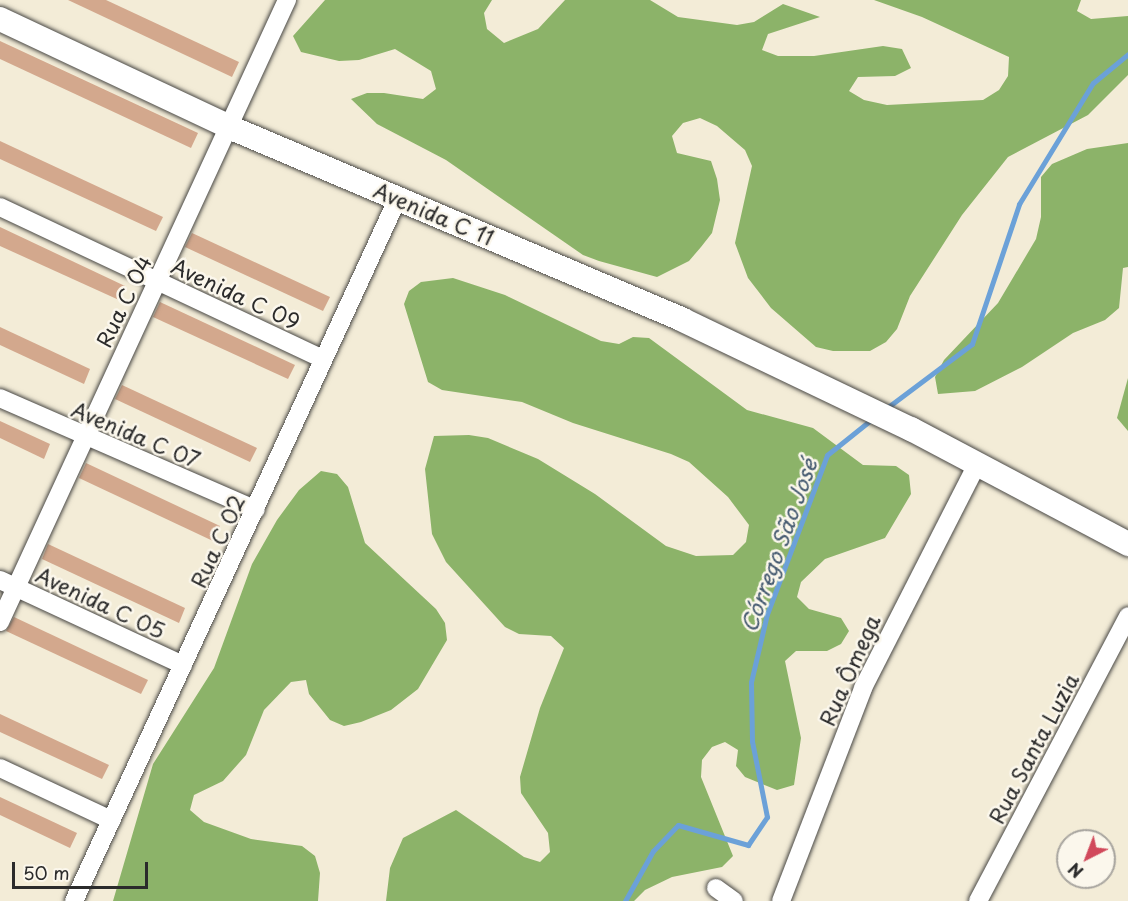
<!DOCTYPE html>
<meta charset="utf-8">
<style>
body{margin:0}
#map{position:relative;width:1128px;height:901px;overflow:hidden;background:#f3ecd7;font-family:"Playpen Sans",sans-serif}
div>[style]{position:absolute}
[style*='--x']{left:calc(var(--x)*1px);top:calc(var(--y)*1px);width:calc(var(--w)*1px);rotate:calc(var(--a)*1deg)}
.forest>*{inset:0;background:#8cb369}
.stream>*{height:5px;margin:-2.5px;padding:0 2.5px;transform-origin:2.5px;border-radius:2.5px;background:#6ba1d8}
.building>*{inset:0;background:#d3a88d}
.roads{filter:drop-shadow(0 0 2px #494845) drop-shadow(0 0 2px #494845)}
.minor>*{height:18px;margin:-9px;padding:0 9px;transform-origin:9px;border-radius:9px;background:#fff}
.tertiary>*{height:24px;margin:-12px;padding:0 12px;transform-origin:12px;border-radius:12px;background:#fff}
span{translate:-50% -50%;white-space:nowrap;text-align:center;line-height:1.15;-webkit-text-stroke:5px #fbf7ec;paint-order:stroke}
.street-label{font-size:21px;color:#2b2b2b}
.water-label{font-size:22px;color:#455a70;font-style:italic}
.north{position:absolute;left:1056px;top:829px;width:60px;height:60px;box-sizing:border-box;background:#fbf7ec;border:2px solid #a8a59f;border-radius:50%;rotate:222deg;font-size:16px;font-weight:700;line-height:24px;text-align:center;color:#2b2b2b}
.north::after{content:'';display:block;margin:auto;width:21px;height:27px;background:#d1495b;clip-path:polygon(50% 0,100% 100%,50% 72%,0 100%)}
.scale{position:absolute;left:12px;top:862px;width:136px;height:27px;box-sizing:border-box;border:3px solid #2b2b2b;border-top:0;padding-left:8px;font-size:18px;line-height:21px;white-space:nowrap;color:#2b2b2b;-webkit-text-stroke:4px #fbf7ec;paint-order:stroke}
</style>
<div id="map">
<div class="forest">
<i style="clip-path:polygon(325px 0,492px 0,484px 13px,487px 29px,504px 43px,538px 29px,565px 0,650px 0,678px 17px,737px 25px,754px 22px,783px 4px,820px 17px,768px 34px,762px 50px,778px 56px,814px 56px,883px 46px,902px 49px,911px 68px,895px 76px,858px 77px,849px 91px,864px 100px,887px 105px,983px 100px,999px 90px,1008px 76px,1009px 57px,922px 17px,874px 0,1081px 0,1077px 11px,1091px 19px,1128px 16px,1128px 75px,1088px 115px,1008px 157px,962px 215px,910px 296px,897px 329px,886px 342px,870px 351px,833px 351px,816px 347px,771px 308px,748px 278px,735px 243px,752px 166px,745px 150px,717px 126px,700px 118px,683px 123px,672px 136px,677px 153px,711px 161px,717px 179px,720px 200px,712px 233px,701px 247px,689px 261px,657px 277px,599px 261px,583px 255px,446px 160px,377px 124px,351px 99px,367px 93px,384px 93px,423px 99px,436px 89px,431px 71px,395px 49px,359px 60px,339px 61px,301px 52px,293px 36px)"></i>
<i style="clip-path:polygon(1128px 143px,1128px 267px,1123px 268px,1119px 308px,1105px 320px,1073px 333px,1022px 367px,975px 391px,938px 394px,935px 377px,944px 360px,998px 303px,1036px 239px,1041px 217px,1041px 177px,1052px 164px,1087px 149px)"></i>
<i style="clip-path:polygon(453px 278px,505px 295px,601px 341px,619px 344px,633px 337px,649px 338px,747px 410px,813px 428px,863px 465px,896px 466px,909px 475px,911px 494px,885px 538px,825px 559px,801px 582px,797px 597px,809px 609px,841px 618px,849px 631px,841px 644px,827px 651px,796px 651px,785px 661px,801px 738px,794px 785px,777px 790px,745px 777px,736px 766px,738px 750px,725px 742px,712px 747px,702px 760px,701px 777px,733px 856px,722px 867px,672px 877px,645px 890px,634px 901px,386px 901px,390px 868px,403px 838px,456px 810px,524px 857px,540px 862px,550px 852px,548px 833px,521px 793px,520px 777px,540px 708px,564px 648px,551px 636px,519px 634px,505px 627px,446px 562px,432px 534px,425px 469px,434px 436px,469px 435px,488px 438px,538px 459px,595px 494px,666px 546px,696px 556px,733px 555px,746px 542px,749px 525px,728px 497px,689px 462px,671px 454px,573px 423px,522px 402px,442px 390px,428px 382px,404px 304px,409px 291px,421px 282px)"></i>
<i style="clip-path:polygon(1128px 378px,1128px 431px,1117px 418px)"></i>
<i style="clip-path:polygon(321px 471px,337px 474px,348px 487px,365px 543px,436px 609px,445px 623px,447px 640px,418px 689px,391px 710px,361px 722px,344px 726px,330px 720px,309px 694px,306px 680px,291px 682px,264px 710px,246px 755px,223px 781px,194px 795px,190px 810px,204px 822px,251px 839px,302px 846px,315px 856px,320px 873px,318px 901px,113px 901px,153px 764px,214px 668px,252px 564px,277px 520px,299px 490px)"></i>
</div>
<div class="stream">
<i style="--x:884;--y:410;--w:110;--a:-36.9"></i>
<i style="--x:972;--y:344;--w:148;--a:-71.4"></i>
<i style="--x:1019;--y:204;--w:142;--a:-58.6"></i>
<i style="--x:1093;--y:83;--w:45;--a:-39.6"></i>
<i style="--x:625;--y:901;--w:57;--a:-60.8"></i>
<i style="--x:653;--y:851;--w:36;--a:-46"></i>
<i style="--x:678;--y:825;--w:73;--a:15.9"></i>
<i style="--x:748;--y:845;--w:34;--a:-56"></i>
<i style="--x:767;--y:817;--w:77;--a:-101.2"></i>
<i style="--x:752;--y:741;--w:59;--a:-91"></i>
<i style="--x:751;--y:682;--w:70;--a:-76.8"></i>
<i style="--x:767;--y:614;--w:170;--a:-69.3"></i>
<i style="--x:827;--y:455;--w:58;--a:-38.7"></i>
</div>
<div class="building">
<i style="clip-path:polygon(68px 0,106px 0,239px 62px,232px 77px)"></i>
<i style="clip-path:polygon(0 41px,198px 133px,191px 148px,0 59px)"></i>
<i style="clip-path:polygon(0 141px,163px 217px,156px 231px,0 159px)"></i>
<i style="clip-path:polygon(0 227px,125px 286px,119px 300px,0 246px)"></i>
<i style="clip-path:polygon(192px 233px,330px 297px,323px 311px,185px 247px)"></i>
<i style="clip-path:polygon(160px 302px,295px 365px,288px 379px,153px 317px)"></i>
<i style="clip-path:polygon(0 327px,90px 369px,84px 384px,0 345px)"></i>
<i style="clip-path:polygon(122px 385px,257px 448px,250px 462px,115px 399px)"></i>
<i style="clip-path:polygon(0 421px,50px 444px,44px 459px,0 438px)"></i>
<i style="clip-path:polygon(86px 463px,220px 526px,213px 541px,79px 478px)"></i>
<i style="clip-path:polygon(48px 544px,185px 608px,179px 623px,42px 559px)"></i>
<i style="clip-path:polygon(14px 617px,148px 680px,141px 694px,6px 631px)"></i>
<i style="clip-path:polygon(0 714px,109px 765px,102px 779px,0 732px)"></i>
<i style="clip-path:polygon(0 797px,77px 833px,70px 848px,0 815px)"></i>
</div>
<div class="roads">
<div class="minor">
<i style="--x:0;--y:207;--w:357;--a:25.2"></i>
<i style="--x:0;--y:398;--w:279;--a:23.6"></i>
<i style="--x:0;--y:580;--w:202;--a:24.9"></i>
<i style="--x:0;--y:622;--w:685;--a:-65.23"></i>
<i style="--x:0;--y:768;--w:123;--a:25.1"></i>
<i style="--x:716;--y:888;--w:22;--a:36"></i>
<i style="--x:74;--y:901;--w:774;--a:-65.26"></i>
<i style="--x:781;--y:901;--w:228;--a:-68.9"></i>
<i style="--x:863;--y:688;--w:249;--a:-63"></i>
<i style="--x:978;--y:901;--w:322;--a:-62.2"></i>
</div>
<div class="tertiary">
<i style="--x:0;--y:19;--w:253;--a:25.2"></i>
<i style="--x:229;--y:127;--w:493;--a:23"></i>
<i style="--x:683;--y:320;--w:253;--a:25.6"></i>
<i style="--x:911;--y:429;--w:246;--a:27.9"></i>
</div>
</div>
<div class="street-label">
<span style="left:434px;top:213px;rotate:23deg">Avenida C 11</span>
<span style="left:236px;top:293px;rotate:25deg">Avenida C 09</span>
<span style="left:123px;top:301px;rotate:-64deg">Rua C 04</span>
<span style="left:136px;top:434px;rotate:23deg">Avenida C 07</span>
<span style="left:217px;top:541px;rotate:-65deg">Rua C 02</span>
<span style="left:101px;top:602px;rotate:25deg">Avenida C 05</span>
<span style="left:849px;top:670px;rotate:-66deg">Rua Ômega</span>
<span style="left:1033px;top:748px;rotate:-62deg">Rua Santa Luzia</span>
</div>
<div class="water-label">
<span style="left:778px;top:545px;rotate:-70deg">Córrego São José</span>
</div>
<div class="north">N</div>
<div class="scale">50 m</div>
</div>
